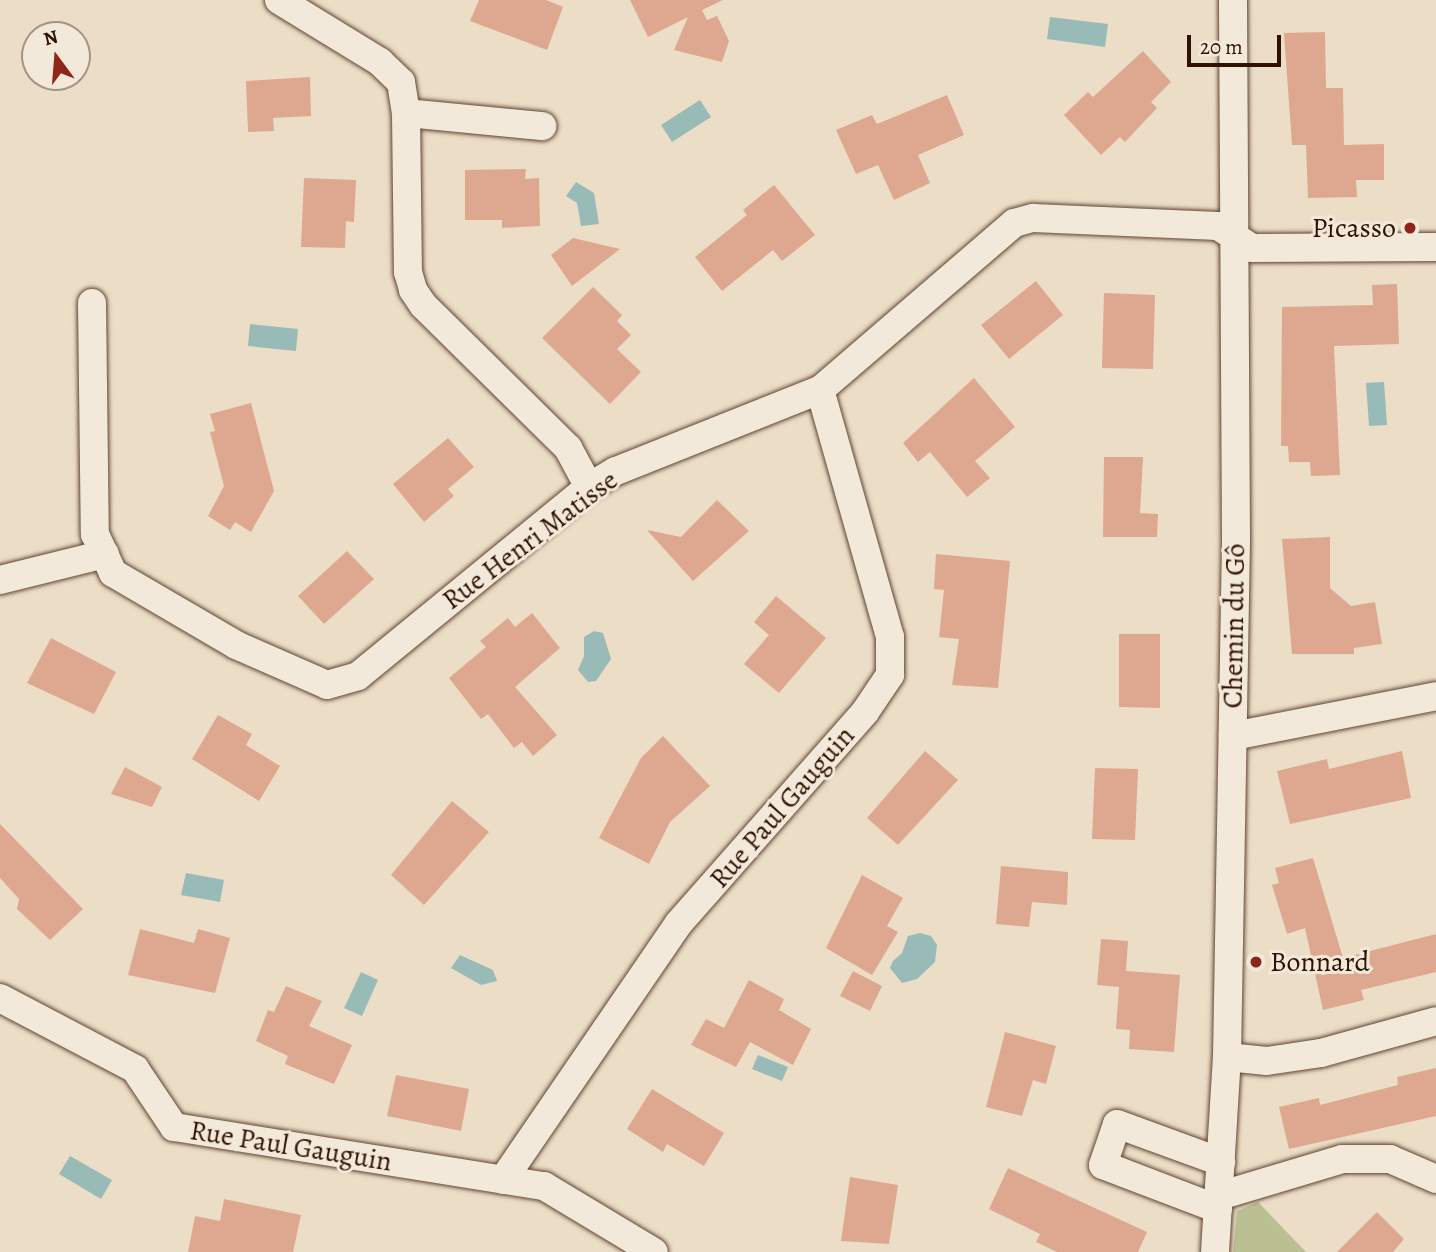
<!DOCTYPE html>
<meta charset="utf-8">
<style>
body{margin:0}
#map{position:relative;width:1436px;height:1252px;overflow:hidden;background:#ecddc6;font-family:Alegreya,serif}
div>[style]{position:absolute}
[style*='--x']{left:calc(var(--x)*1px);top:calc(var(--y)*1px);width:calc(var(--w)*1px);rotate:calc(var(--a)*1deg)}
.green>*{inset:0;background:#bbc093}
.water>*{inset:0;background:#99bbb8}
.building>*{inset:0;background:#dda88f}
.roads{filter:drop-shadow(0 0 2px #5f4532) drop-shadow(0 0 2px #5f4532)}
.minor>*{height:28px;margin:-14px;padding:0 14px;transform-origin:14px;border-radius:14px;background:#f3e9da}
.dots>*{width:19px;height:19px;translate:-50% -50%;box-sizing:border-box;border:4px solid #f3e9da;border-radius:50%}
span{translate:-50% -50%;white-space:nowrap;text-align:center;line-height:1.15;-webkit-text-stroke:6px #f3e9da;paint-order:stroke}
.poi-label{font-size:28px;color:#301200}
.right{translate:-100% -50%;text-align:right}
.left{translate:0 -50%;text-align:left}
.street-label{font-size:28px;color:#301200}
.north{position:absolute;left:21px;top:21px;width:70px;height:70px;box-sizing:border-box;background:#f3e9da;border:2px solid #a59383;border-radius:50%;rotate:344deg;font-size:19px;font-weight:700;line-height:28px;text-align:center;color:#301200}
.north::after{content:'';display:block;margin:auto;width:24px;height:32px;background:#8f2418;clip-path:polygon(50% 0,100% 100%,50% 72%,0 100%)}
.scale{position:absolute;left:1187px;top:35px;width:94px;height:32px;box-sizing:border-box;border:4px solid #301200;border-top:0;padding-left:9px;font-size:21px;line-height:24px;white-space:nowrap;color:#301200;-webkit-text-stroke:5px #f3e9da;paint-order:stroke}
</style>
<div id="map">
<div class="green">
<i style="clip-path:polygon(1258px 1202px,1306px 1252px,1233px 1252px,1237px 1211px)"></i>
</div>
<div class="water">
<i style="clip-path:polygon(1050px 17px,1108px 24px,1105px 47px,1047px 39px)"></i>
<i style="clip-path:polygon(700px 100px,711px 117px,672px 142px,661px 125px)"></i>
<i style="clip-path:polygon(576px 182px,594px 193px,599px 224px,581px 226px,577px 203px,566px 196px)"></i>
<i style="clip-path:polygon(250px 324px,298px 329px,296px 351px,248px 346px)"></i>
<i style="clip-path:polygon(1384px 382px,1387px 425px,1369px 426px,1366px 383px)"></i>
<i style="clip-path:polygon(594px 631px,603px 633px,611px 659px,596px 681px,588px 682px,578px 670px,584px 656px,584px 637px)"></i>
<i style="clip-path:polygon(186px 873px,224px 880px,220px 902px,181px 895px)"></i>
<i style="clip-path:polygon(920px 933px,931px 936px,937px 945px,935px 962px,917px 979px,902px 983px,890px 968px,893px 961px,902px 953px,908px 936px)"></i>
<i style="clip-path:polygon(460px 955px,493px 970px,497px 981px,481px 985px,451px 968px)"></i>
<i style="clip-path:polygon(361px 972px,378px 980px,362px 1016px,344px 1008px)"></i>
<i style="clip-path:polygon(758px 1055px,788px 1067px,782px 1081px,752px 1069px)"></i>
<i style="clip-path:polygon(70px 1156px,112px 1180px,101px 1199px,59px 1174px)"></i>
</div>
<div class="building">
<i style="clip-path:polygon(479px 0,546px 0,563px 7px,547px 50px,470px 21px)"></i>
<i style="clip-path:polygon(630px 0,723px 0,702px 10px,707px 20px,717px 16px,729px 41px,722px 62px,674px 50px,688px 17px,648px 37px)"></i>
<i style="clip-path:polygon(1325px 32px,1326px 88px,1343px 88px,1344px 145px,1384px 144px,1384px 180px,1356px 180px,1357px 197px,1308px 198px,1306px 145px,1292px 145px,1284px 33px)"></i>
<i style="clip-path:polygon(1143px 51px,1171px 82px,1151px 102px,1157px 108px,1125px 142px,1120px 137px,1101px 155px,1064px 115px,1088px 92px,1093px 97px)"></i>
<i style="clip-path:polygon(310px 77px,311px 116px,273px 118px,274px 131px,248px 132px,246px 81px)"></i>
<i style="clip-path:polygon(947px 95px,964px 135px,918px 155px,930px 183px,894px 200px,878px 165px,856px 174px,836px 130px,872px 115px,877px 124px)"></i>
<i style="clip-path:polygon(526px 169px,525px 179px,539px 178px,540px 226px,502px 228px,502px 220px,465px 220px,465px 170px)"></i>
<i style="clip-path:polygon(304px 178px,356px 180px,354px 222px,346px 221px,345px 248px,301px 247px)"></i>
<i style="clip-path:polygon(774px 185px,815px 235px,782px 261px,773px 250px,722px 291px,695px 257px,747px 215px,743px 210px)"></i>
<i style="clip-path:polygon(573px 238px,620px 249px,572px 286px,551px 255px)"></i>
<i style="clip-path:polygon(1036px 281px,1063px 315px,1009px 359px,981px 325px)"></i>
<i style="clip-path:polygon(1397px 284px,1399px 344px,1334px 346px,1340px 475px,1311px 476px,1310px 462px,1289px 462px,1288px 446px,1281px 446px,1282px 307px,1373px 305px,1372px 285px)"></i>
<i style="clip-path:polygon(593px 287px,622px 315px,617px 321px,631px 335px,617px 349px,641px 372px,610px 404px,542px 338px)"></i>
<i style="clip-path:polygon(1104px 293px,1155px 295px,1153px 369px,1102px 368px)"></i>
<i style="clip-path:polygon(974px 378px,1015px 427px,975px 461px,990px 478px,967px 497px,930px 452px,918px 462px,903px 443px)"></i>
<i style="clip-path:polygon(251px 403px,274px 491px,251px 532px,235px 522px,230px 530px,208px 516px,224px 486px,210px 432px,215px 431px,210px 414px)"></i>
<i style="clip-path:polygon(448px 438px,474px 467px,448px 489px,454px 496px,424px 522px,393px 484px)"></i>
<i style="clip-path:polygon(1104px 457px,1143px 457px,1140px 513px,1158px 514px,1157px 537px,1103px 537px)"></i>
<i style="clip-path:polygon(717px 500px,749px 531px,693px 581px,647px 530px,681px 537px)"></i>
<i style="clip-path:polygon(1330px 537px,1330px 588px,1351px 606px,1375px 602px,1382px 644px,1354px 648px,1354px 654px,1292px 654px,1282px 539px)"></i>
<i style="clip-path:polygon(347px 551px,374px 579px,324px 624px,298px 596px)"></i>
<i style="clip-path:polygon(936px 554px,1010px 561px,998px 688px,952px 685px,959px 639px,939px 637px,944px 590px,934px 589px)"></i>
<i style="clip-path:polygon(776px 596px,826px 638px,779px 693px,744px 664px,769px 635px,754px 622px)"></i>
<i style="clip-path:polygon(532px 613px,560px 648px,515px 687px,557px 735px,533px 756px,522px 742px,514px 748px,488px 714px,481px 719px,449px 678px,486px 647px,480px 641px,508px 618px,515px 627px)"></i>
<i style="clip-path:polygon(1119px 634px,1160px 634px,1160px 708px,1119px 707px)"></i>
<i style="clip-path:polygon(51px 638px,116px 672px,94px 714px,27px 683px)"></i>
<i style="clip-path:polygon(218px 715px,252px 734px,246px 745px,280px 766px,259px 801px,192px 759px)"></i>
<i style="clip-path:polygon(663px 736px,710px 786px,670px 822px,649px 864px,599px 838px,641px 758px)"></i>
<i style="clip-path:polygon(925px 751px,958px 780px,898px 845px,867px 818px)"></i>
<i style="clip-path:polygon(1402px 751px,1411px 798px,1290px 824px,1277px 771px,1327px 759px,1329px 769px)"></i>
<i style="clip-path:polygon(125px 767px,162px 787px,152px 807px,111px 794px)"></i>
<i style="clip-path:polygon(1095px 768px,1138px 769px,1135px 840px,1092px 839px)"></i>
<i style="clip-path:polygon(452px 801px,489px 832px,424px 905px,391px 875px)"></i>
<i style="clip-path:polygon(0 824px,83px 909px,50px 940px,17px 909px,19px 899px,0 878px)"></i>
<i style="clip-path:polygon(1313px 858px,1343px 958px,1436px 934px,1436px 972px,1361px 990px,1364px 1000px,1323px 1010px,1305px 928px,1287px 934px,1272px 885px,1279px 883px,1275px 868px)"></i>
<i style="clip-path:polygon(1001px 866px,1068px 872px,1067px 905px,1032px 902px,1029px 927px,996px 924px)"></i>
<i style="clip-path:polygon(862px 875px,903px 898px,887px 926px,898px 932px,872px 975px,826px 948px)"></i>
<i style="clip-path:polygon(140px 929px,194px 943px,198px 929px,230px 938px,215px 993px,128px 975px)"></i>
<i style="clip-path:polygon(1101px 939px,1128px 941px,1126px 971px,1180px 975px,1174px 1052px,1129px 1049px,1130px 1030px,1116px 1029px,1119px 987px,1097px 985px)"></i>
<i style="clip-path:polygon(853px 971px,882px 986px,870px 1011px,840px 996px)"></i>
<i style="clip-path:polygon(749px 980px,784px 999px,779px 1010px,811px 1029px,793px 1065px,750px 1042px,736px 1067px,691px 1045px,706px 1019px,724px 1028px)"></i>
<i style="clip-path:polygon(286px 986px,322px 1001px,309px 1026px,352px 1045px,334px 1084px,285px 1064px,288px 1056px,256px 1041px,268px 1010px,274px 1012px)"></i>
<i style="clip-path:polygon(1005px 1032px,1056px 1046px,1046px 1084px,1033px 1080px,1022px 1116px,986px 1107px)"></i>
<i style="clip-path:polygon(1436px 1068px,1436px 1116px,1289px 1149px,1279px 1107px,1319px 1098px,1320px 1105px,1398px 1085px,1397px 1077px)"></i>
<i style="clip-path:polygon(396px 1075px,469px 1089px,461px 1131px,387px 1116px)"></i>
<i style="clip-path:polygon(652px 1089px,724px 1133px,704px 1166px,667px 1144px,663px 1152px,627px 1129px)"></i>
<i style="clip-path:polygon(1008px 1168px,1147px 1232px,1138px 1252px,1057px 1252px,1036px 1242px,1040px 1234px,989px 1209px)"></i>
<i style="clip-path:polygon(850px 1177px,898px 1185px,889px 1244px,841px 1241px)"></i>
<i style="clip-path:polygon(224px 1199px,301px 1215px,293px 1252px,188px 1252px,195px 1216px,220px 1221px)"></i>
<i style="clip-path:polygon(1377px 1212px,1404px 1239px,1393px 1252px,1337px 1252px)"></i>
</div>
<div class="roads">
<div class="minor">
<i style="--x:279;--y:0;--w:119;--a:31.5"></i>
<i style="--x:380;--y:62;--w:29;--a:44"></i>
<i style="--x:401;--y:82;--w:31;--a:81"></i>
<i style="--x:406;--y:113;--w:159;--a:89.3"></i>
<i style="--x:408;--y:272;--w:19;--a:74"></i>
<i style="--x:413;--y:290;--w:18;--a:56"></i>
<i style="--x:423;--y:305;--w:204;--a:44.6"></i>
<i style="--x:568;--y:448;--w:44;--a:61.7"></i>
<i style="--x:406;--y:113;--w:137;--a:5.5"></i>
<i style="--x:92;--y:303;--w:231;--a:89.3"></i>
<i style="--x:95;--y:534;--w:43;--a:65.2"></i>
<i style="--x:113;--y:573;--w:143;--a:30.3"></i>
<i style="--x:236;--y:645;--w:99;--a:23.7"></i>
<i style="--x:327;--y:685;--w:32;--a:-16"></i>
<i style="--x:358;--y:676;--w:298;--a:-39.3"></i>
<i style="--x:589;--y:487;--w:31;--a:-31"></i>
<i style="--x:616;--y:471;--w:219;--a:-21.7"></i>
<i style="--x:820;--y:390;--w:256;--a:-40.7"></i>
<i style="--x:1014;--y:223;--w:20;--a:-15"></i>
<i style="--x:1033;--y:218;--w:185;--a:2.5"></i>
<i style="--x:1218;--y:226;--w:40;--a:32.9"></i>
<i style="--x:1252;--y:248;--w:184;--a:-0.3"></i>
<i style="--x:0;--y:580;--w:108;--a:-13.9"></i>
<i style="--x:1233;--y:736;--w:207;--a:-11.1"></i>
<i style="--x:0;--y:998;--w:153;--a:27.7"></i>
<i style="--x:135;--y:1069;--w:70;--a:56.1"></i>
<i style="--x:174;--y:1127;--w:375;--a:9.1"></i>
<i style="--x:544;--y:1186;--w:128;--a:31"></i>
<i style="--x:1227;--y:1057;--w:40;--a:5.7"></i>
<i style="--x:1267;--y:1061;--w:55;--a:-8.4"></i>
<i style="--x:1321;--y:1053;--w:119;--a:-15.5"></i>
<i style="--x:503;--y:1180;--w:311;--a:-55.6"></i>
<i style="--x:679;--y:923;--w:281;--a:-48.6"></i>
<i style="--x:865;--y:712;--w:45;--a:-56"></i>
<i style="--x:890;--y:675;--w:38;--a:-90"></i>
<i style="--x:890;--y:637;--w:257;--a:-105.8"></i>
<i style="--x:1219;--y:1196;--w:128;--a:-16.7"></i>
<i style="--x:1342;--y:1159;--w:48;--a:0"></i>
<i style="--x:1390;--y:1159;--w:50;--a:23.5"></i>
<i style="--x:1218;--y:1209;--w:123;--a:-159.1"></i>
<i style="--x:1103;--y:1165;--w:43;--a:-71.1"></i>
<i style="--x:1117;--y:1124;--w:111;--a:20.1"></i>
<i style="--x:1215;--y:1252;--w:195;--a:-86.5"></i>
<i style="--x:1227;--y:1057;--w:518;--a:-89"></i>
<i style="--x:1236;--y:539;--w:539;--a:-90.32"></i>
</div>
</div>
<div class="dots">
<i style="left:1410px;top:228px;background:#8f2418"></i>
<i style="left:1256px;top:962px;background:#8f2418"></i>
</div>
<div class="poi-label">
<span class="right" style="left:1396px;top:228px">Picasso</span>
<span class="left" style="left:1270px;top:962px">Bonnard</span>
</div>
<div class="street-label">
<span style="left:530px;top:540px;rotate:-37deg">Rue Henri Matisse</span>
<span style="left:1234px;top:626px;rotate:-89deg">Chemin du Gô</span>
<span style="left:782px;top:807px;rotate:-49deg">Rue Paul Gauguin</span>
<span style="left:291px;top:1146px;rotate:9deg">Rue Paul Gauguin</span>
</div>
<div class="north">N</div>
<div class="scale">20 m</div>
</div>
